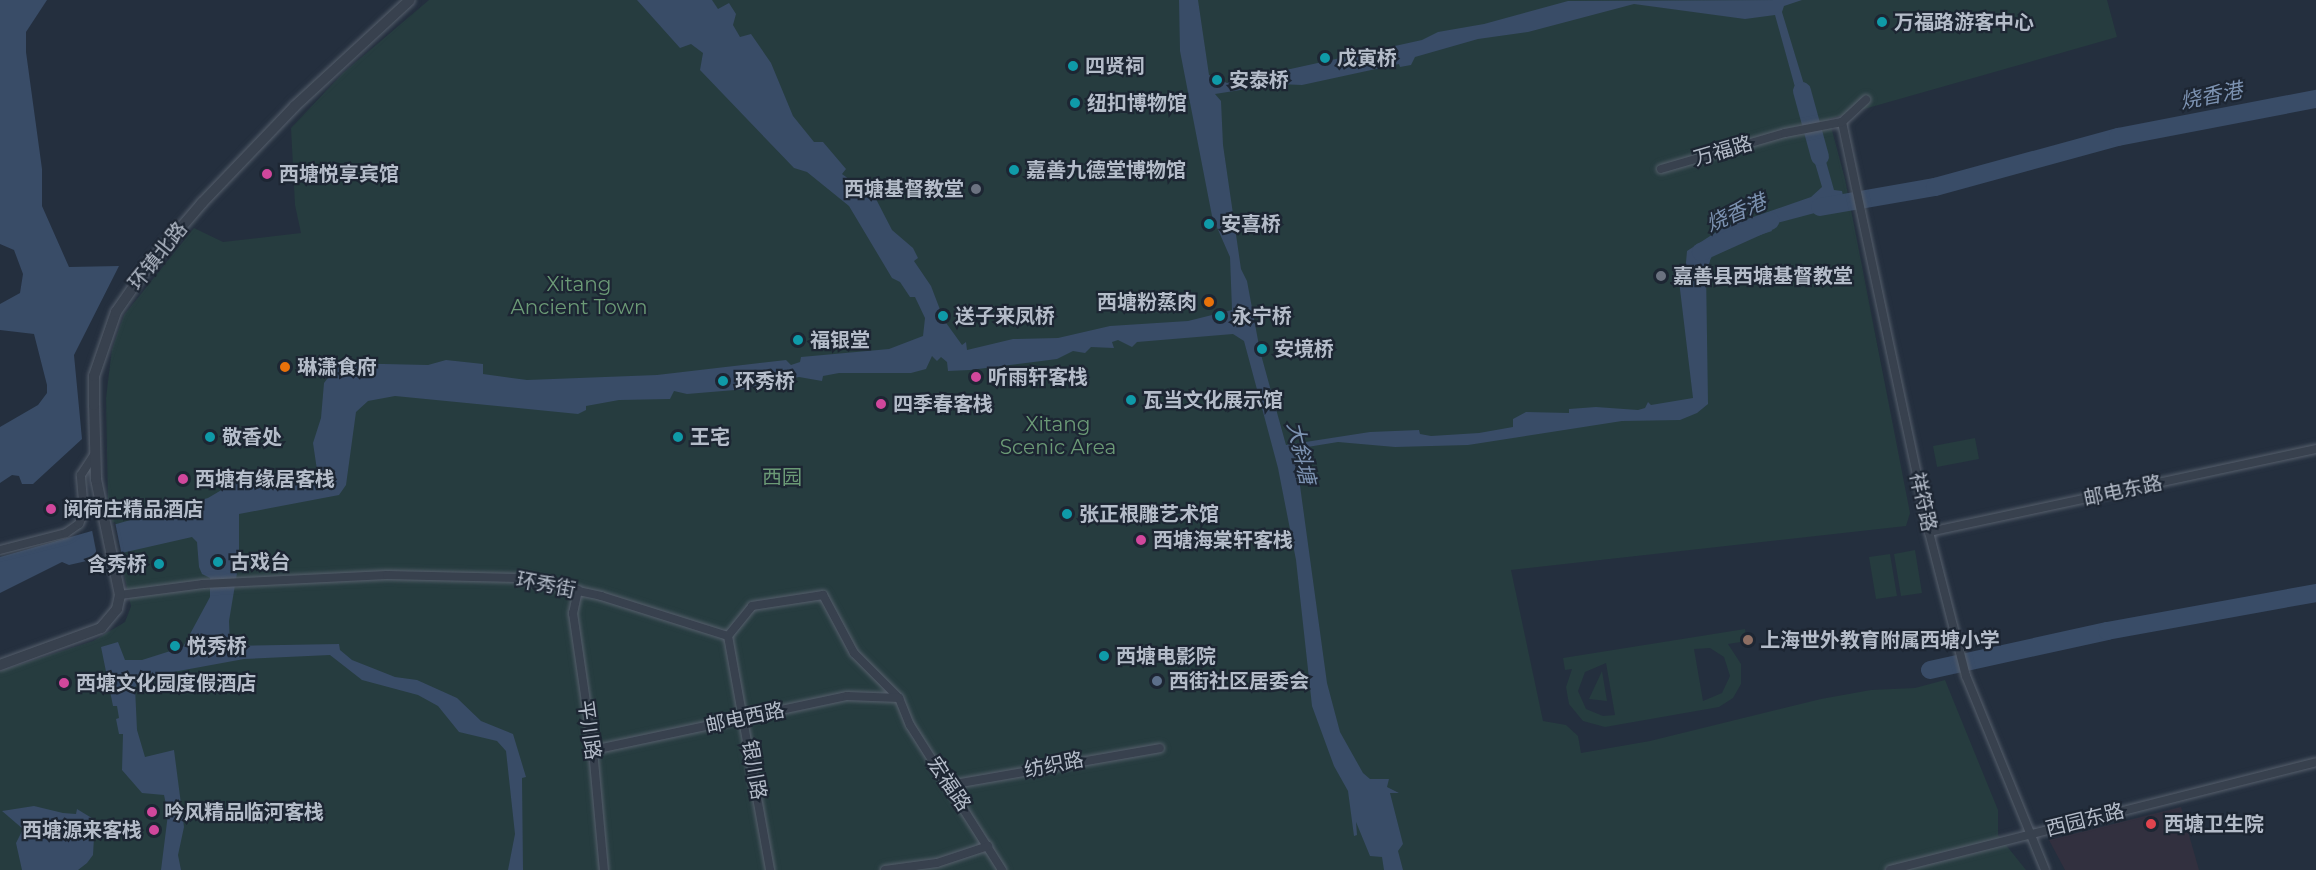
<!DOCTYPE html>
<meta charset="utf-8">
<style>
body{margin:0}
#map{position:relative;width:2316px;height:870px;overflow:hidden;background:#242f3e;font-family:Montserrat,"Noto Sans SC",sans-serif}
div>[style]{position:absolute}
[style*='--x']{left:calc(var(--x)*1px);top:calc(var(--y)*1px);width:calc(var(--w)*1px);rotate:calc(var(--a)*1deg)}
.medical>*{inset:0;background:#32303f}
.green>*{inset:0;background:#263c3f}
.water>*{inset:0;background:#394c67}
.pier>*{inset:0;background:#242f3e}
.river>*{height:18px;margin:-9px;padding:0 9px;transform-origin:9px;border-radius:9px;background:#394c67}
.roads{filter:drop-shadow(0 0 2px #565f6c) drop-shadow(0 0 2px #565f6c)}
.minor>*{height:8px;margin:-4px;padding:0 4px;transform-origin:4px;border-radius:4px;background:#38414e}
.tertiary>*{height:10px;margin:-5px;padding:0 5px;transform-origin:5px;border-radius:5px;background:#38414e}
.dots>*{width:16px;height:16px;translate:-50% -50%;box-sizing:border-box;border:3px solid #1d2633;border-radius:50%}
span{translate:-50% -50%;white-space:nowrap;text-align:center;line-height:1.15;-webkit-text-stroke:4.5px #1d2633;paint-order:stroke}
.poi-label{font-size:20px;color:#b4bcc9;font-weight:700}
.left{translate:0 -50%;text-align:left}
.right{translate:-100% -50%;text-align:right}
.street-label{font-size:20px;color:#b4bcc9}
.park-label{font-size:20px;color:#6b9a76}
.water-label{font-size:21px;color:#7c92b1;font-style:italic}
</style>
<div id="map">
<div class="medical">
<i style="clip-path:polygon(2181px 807px,2199px 870px,2065px 870px,2049px 840px)"></i>
</div>
<div class="green">
<i style="clip-path:polygon(429px 0,2107px 0,2117px 37px,1829px 119px,1845px 179px,1910px 513px,1906px 526px,1511px 570px,1543px 721px,1566px 725px,1578px 736px,1581px 753px,1650px 741px,1821px 699px,1871px 690px,1915px 688px,1945px 680px,1998px 810px,1998px 835px,2026px 870px,0 870px,0 671px,93px 641px,125px 622px,131px 606px,108px 502px,106px 398px,112px 349px,124px 315px,194px 228px,223px 242px,301px 233px,295px 205px,291px 128px,343px 73px)"></i>
<i style="clip-path:polygon(1975px 438px,1979px 459px,1937px 467px,1933px 446px)"></i>
<i style="clip-path:polygon(1915px 550px,1922px 593px,1901px 596px,1894px 554px)"></i>
<i style="clip-path:polygon(1890px 554px,1897px 596px,1876px 599px,1869px 557px)"></i>
<i style="clip-path:polygon(evenodd,1745px 629px,1747px 641px,1728px 644px,1741px 664px,1741px 684px,1733px 698px,1719px 707px,1605px 727px,1583px 721px,1569px 704px,1566px 687px,1572px 669px,1565px 670px,1563px 658px,1745px 629px,1710px 648px,1724px 657px,1730px 676px,1722px 693px,1703px 701px,1694px 649px,1710px 648px,1745px 629px,1606px 663px,1615px 715px,1603px 716px,1586px 709px,1578px 691px,1585px 672px,1606px 663px)"></i>
<i style="clip-path:polygon(1602px 671px,1607px 701px,1589px 699px)"></i>
</div>
<div class="water">
<i style="clip-path:polygon(0 0,47px 0,26px 32px,26px 52px,42px 169px,42px 206px,69px 267px,119px 266px,74px 355px,82px 439px,33px 484px,22px 484px,19px 476px,12px 475px,0 483px,0 427px,38px 405px,47px 393px,47px 385px,34px 334px,0 330px,0 304px,20px 293px,23px 274px,14px 250px,0 244px)"></i>
<i style="clip-path:polygon(637px 0,712px 0,718px 9px,729px 3px,736px 14px,733px 25px,740px 37px,751px 34px,771px 63px,793px 116px,814px 142px,823px 142px,846px 169px,842px 174px,876px 199px,892px 230px,913px 248px,918px 258px,914px 261px,931px 286px,944px 320px,962px 345px,966px 342px,967px 350px,1013px 339px,1058px 338px,1110px 326px,1188px 321px,1232px 310px,1230px 257px,1212px 216px,1180px 51px,1179px 0,1198px 0,1209px 75px,1227px 83px,1422px 40px,1438px 32px,1484px 24px,1568px 1px,1802px 0,1784px 6px,1782px 12px,1813px 114px,1803px 116px,1775px 15px,1745px 19px,1634px 4px,1528px 32px,1478px 39px,1415px 57px,1411px 65px,1400px 67px,1399px 64px,1302px 85px,1278px 84px,1215px 94px,1221px 101px,1223px 145px,1241px 269px,1247px 281px,1260px 351px,1286px 445px,1370px 432px,1419px 430px,1420px 434px,1431px 436px,1479px 433px,1513px 427px,1513px 419px,1526px 412px,1569px 413px,1569px 409px,1596px 407px,1638px 410px,1645px 408px,1648px 402px,1651px 405px,1693px 398px,1679px 281px,1685px 274px,1687px 251px,1724px 227px,1811px 197px,1822px 187px,1807px 136px,1818px 133px,1834px 190px,1842px 191px,1845px 205px,1770px 225px,1772px 231px,1751px 238px,1747px 229px,1718px 243px,1706px 269px,1708px 404px,1697px 413px,1680px 420px,1622px 421px,1468px 445px,1395px 447px,1338px 442px,1295px 449px,1327px 683px,1340px 732px,1363px 773px,1370px 779px,1389px 779px,1387px 787px,1399px 793px,1390px 793px,1403px 844px,1398px 851px,1403px 870px,1384px 870px,1382px 857px,1370px 856px,1356px 822px,1357px 835px,1354px 836px,1348px 791px,1334px 766px,1312px 706px,1296px 560px,1278px 468px,1244px 341px,1233px 334px,1137px 342px,1132px 347px,1118px 340px,1112px 342px,1114px 348px,1091px 347px,1085px 353px,1073px 351px,1057px 359px,970px 370px,948px 371px,947px 362px,941px 357px,937px 361px,932px 356px,926px 369px,911px 373px,839px 373px,823px 376px,822px 381px,799px 377px,747px 389px,687px 394px,674px 391px,670px 399px,619px 400px,586px 406px,586px 410px,578px 414px,395px 396px,368px 401px,356px 412px,346px 485px,339px 495px,239px 514px,239px 561px,229px 621px,230px 646px,339px 644px,340px 650px,352px 660px,395px 677px,417px 680px,457px 698px,481px 721px,513px 734px,526px 777px,522px 778px,523px 870px,508px 870px,515px 834px,506px 751px,497px 741px,459px 732px,438px 706px,418px 695px,362px 680px,330px 655px,244px 659px,146px 677px,135px 687px,137px 730px,145px 757px,174px 750px,184px 827px,178px 855px,181px 870px,161px 870px,168px 814px,164px 795px,142px 793px,122px 770px,123px 734px,119px 734px,116px 719px,119px 718px,117px 706px,113px 706px,101px 647px,118px 642px,125px 660px,142px 660px,183px 647px,210px 597px,210px 578px,202px 574px,199px 567px,197px 542px,192px 537px,69px 565px,62px 562px,0 593px,0 557px,208px 498px,235px 482px,256px 478px,255px 474px,262px 472px,259px 482px,264px 482px,317px 470px,313px 443px,321px 418px,324px 383px,339px 363px,428px 365px,446px 360px,483px 364px,483px 374px,527px 380px,657px 375px,786px 360px,791px 365px,800px 362px,801px 357px,889px 349px,923px 336px,925px 318px,915px 297px,910px 297px,900px 282px,892px 278px,849px 206px,807px 172px,794px 168px,700px 70px,703px 53px,691px 44px,680px 48px)"></i>
<i style="clip-path:polygon(34px 806px,63px 813px,76px 814px,77px 809px,95px 820px,93px 855px,87px 863px,78px 870px,22px 870px,16px 843px,23px 829px,2px 811px)"></i>
</div>
<div class="pier">
<i style="clip-path:polygon(115px 522px,122px 556px,98px 561px,92px 530px)"></i>
</div>
<div class="river">
<i style="--x:1802;--y:91;--w:68;--a:74.7"></i>
<i style="--x:1820;--y:207;--w:117;--a:-9.9"></i>
<i style="--x:1935;--y:187;--w:190;--a:-15.3"></i>
<i style="--x:2118;--y:137;--w:202;--a:-10.9"></i>
<i style="--x:1701;--y:260;--w:8;--a:-90"></i>
<i style="--x:1701;--y:252;--w:76;--a:-24.2"></i>
<i style="--x:1930;--y:670;--w:181;--a:-12.4"></i>
<i style="--x:2107;--y:631;--w:212;--a:-10.3"></i>
</div>
<div class="roads">
<div class="minor">
<i style="--x:1842;--y:122;--w:419;--a:78"></i>
<i style="--x:1929;--y:532;--w:149;--a:75.6"></i>
<i style="--x:1966;--y:676;--w:209;--a:67.8"></i>
<i style="--x:1661;--y:169;--w:129;--a:-16.2"></i>
<i style="--x:1785;--y:133;--w:58;--a:-10.9"></i>
<i style="--x:1842;--y:122;--w:33;--a:-43"></i>
<i style="--x:1929;--y:532;--w:396;--a:-12.1"></i>
<i style="--x:0;--y:550;--w:68;--a:-14.4"></i>
<i style="--x:66;--y:533;--w:16;--a:-35"></i>
<i style="--x:79;--y:524;--w:13;--a:-67"></i>
<i style="--x:84;--y:512;--w:37;--a:-95"></i>
<i style="--x:81;--y:475;--w:27;--a:-57"></i>
<i style="--x:578;--y:590;--w:24;--a:102"></i>
<i style="--x:573;--y:613;--w:138;--a:81.7"></i>
<i style="--x:593;--y:750;--w:121;--a:84.8"></i>
<i style="--x:120;--y:595;--w:84;--a:-7.5"></i>
<i style="--x:203;--y:584;--w:184;--a:-2.8"></i>
<i style="--x:387;--y:575;--w:131;--a:1.3"></i>
<i style="--x:518;--y:578;--w:85;--a:12.2"></i>
<i style="--x:601;--y:596;--w:133;--a:17.5"></i>
<i style="--x:728;--y:636;--w:38;--a:-51"></i>
<i style="--x:752;--y:606;--w:72;--a:-8.8"></i>
<i style="--x:823;--y:595;--w:66;--a:61.9"></i>
<i style="--x:854;--y:653;--w:64;--a:45"></i>
<i style="--x:899;--y:698;--w:29;--a:68"></i>
<i style="--x:910;--y:725;--w:172;--a:57.6"></i>
<i style="--x:728;--y:636;--w:238;--a:79.8"></i>
<i style="--x:593;--y:750;--w:260;--a:-12"></i>
<i style="--x:847;--y:696;--w:52;--a:2.2"></i>
<i style="--x:949;--y:785;--w:214;--a:-9.9"></i>
<i style="--x:885;--y:870;--w:52;--a:-7.7"></i>
<i style="--x:937;--y:863;--w:54;--a:-18.4"></i>
<i style="--x:1890;--y:870;--w:439;--a:-14.2"></i>
</div>
<div class="tertiary">
<i style="--x:0;--y:665;--w:108;--a:-20.1"></i>
<i style="--x:101;--y:628;--w:25;--a:-50"></i>
<i style="--x:117;--y:609;--w:14;--a:-78"></i>
<i style="--x:120;--y:595;--w:118;--a:-101.7"></i>
<i style="--x:96;--y:479;--w:74;--a:-91.5"></i>
<i style="--x:94;--y:405;--w:29;--a:-90"></i>
<i style="--x:94;--y:376;--w:68;--a:-71"></i>
<i style="--x:116;--y:312;--w:56;--a:-55.2"></i>
<i style="--x:148;--y:266;--w:83;--a:-49.4"></i>
<i style="--x:202;--y:203;--w:134;--a:-46.2"></i>
<i style="--x:295;--y:106;--w:156;--a:-42.7"></i>
</div>
</div>
<div class="dots">
<i style="left:1882px;top:22px;background:#0f9aa8"></i>
<i style="left:1325px;top:58px;background:#0f9aa8"></i>
<i style="left:1073px;top:66px;background:#0f9aa8"></i>
<i style="left:1217px;top:80px;background:#0f9aa8"></i>
<i style="left:1075px;top:103px;background:#0f9aa8"></i>
<i style="left:1014px;top:170px;background:#0f9aa8"></i>
<i style="left:267px;top:174px;background:#d1479c"></i>
<i style="left:976px;top:189px;background:#6b7280"></i>
<i style="left:1209px;top:224px;background:#0f9aa8"></i>
<i style="left:1661px;top:276px;background:#6b7280"></i>
<i style="left:1209px;top:302px;background:#e8710a"></i>
<i style="left:943px;top:316px;background:#0f9aa8"></i>
<i style="left:1220px;top:316px;background:#0f9aa8"></i>
<i style="left:798px;top:340px;background:#0f9aa8"></i>
<i style="left:1262px;top:349px;background:#0f9aa8"></i>
<i style="left:285px;top:367px;background:#e8710a"></i>
<i style="left:976px;top:377px;background:#d1479c"></i>
<i style="left:723px;top:381px;background:#0f9aa8"></i>
<i style="left:1131px;top:400px;background:#0f9aa8"></i>
<i style="left:881px;top:404px;background:#d1479c"></i>
<i style="left:210px;top:437px;background:#0f9aa8"></i>
<i style="left:678px;top:437px;background:#0f9aa8"></i>
<i style="left:183px;top:479px;background:#d1479c"></i>
<i style="left:51px;top:509px;background:#d1479c"></i>
<i style="left:1067px;top:514px;background:#0f9aa8"></i>
<i style="left:1141px;top:540px;background:#d1479c"></i>
<i style="left:218px;top:562px;background:#0f9aa8"></i>
<i style="left:159px;top:564px;background:#0f9aa8"></i>
<i style="left:1748px;top:640px;background:#8d6e63"></i>
<i style="left:175px;top:646px;background:#0f9aa8"></i>
<i style="left:1104px;top:656px;background:#0f9aa8"></i>
<i style="left:1157px;top:681px;background:#5c6f8a"></i>
<i style="left:64px;top:683px;background:#d1479c"></i>
<i style="left:152px;top:812px;background:#d1479c"></i>
<i style="left:2151px;top:824px;background:#e0444e"></i>
<i style="left:154px;top:830px;background:#d1479c"></i>
</div>
<div class="poi-label">
<span class="left" style="left:1894px;top:22px">万福路游客中心</span>
<span class="left" style="left:1337px;top:58px">戊寅桥</span>
<span class="left" style="left:1085px;top:66px">四贤祠</span>
<span class="left" style="left:1229px;top:80px">安泰桥</span>
<span class="left" style="left:1087px;top:103px">纽扣博物馆</span>
<span class="left" style="left:1026px;top:170px">嘉善九德堂博物馆</span>
<span class="left" style="left:279px;top:174px">西塘悦享宾馆</span>
<span class="right" style="left:964px;top:189px">西塘基督教堂</span>
<span class="left" style="left:1221px;top:224px">安喜桥</span>
<span class="left" style="left:1673px;top:276px">嘉善县西塘基督教堂</span>
<span class="right" style="left:1197px;top:302px">西塘粉蒸肉</span>
<span class="left" style="left:955px;top:316px">送子来凤桥</span>
<span class="left" style="left:1232px;top:316px">永宁桥</span>
<span class="left" style="left:810px;top:340px">福银堂</span>
<span class="left" style="left:1274px;top:349px">安境桥</span>
<span class="left" style="left:297px;top:367px">琳潇食府</span>
<span class="left" style="left:988px;top:377px">听雨轩客栈</span>
<span class="left" style="left:735px;top:381px">环秀桥</span>
<span class="left" style="left:1143px;top:400px">瓦当文化展示馆</span>
<span class="left" style="left:893px;top:404px">四季春客栈</span>
<span class="left" style="left:222px;top:437px">敬香处</span>
<span class="left" style="left:690px;top:437px">王宅</span>
<span class="left" style="left:195px;top:479px">西塘有缘居客栈</span>
<span class="left" style="left:63px;top:509px">阅荷庄精品酒店</span>
<span class="left" style="left:1079px;top:514px">张正根雕艺术馆</span>
<span class="left" style="left:1153px;top:540px">西塘海棠轩客栈</span>
<span class="left" style="left:230px;top:562px">古戏台</span>
<span class="right" style="left:147px;top:564px">含秀桥</span>
<span class="left" style="left:1760px;top:640px">上海世外教育附属西塘小学</span>
<span class="left" style="left:187px;top:646px">悦秀桥</span>
<span class="left" style="left:1116px;top:656px">西塘电影院</span>
<span class="left" style="left:1169px;top:681px">西街社区居委会</span>
<span class="left" style="left:76px;top:683px">西塘文化园度假酒店</span>
<span class="left" style="left:164px;top:812px">吟风精品临河客栈</span>
<span class="left" style="left:2164px;top:824px">西塘卫生院</span>
<span class="right" style="left:142px;top:830px">西塘源来客栈</span>
</div>
<div class="street-label">
<span style="left:1723px;top:151px;rotate:-16deg">万福路</span>
<span style="left:158px;top:256px;rotate:-51deg">环镇北路</span>
<span style="left:2123px;top:491px;rotate:-12deg">邮电东路</span>
<span style="left:1923px;top:502px;rotate:78deg">祥符路</span>
<span style="left:546px;top:585px;rotate:11deg">环秀街</span>
<span style="left:745px;top:718px;rotate:-12deg">邮电西路</span>
<span style="left:589px;top:730px;rotate:82deg">平川路</span>
<span style="left:1054px;top:765px;rotate:-11deg">纺织路</span>
<span style="left:754px;top:770px;rotate:80deg">银川路</span>
<span style="left:949px;top:784px;rotate:56deg">宏福路</span>
<span style="left:2085px;top:820px;rotate:-14deg">西园东路</span>
</div>
<div class="park-label">
<span style="left:579px;top:296px">Xitang<br>Ancient Town</span>
<span style="left:1058px;top:436px">Xitang<br>Scenic Area</span>
<span style="left:782px;top:477px">西园</span>
</div>
<div class="water-label">
<span style="left:2211px;top:96px;rotate:-11deg">烧香港</span>
<span style="left:1736px;top:213px;rotate:-23deg">烧香港</span>
<span style="left:1301px;top:453px;rotate:77deg">大斜塘</span>
</div>
</div>
